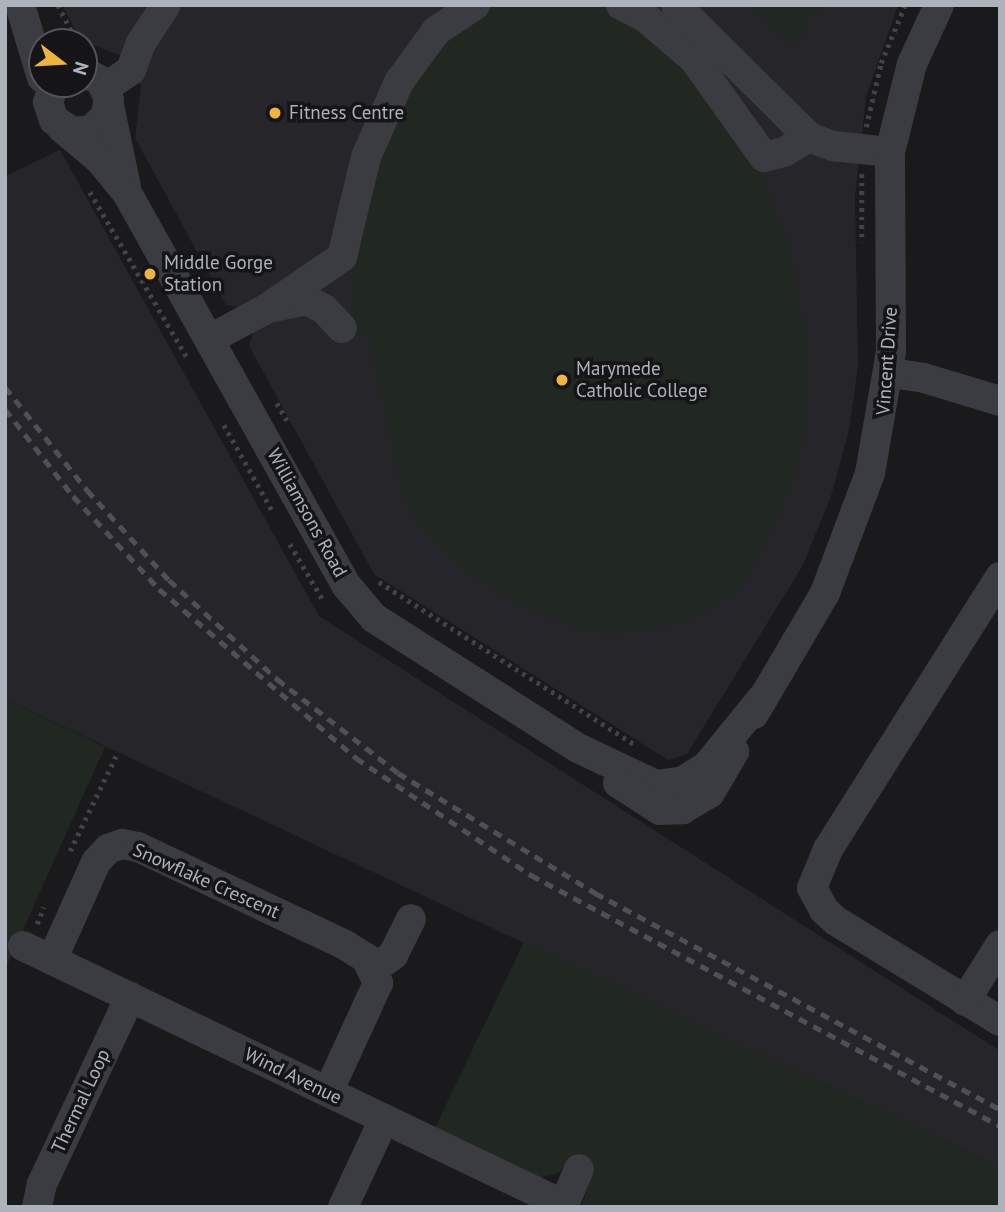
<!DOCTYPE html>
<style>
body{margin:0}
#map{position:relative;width:1005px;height:1212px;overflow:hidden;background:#1a1a1d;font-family:"PT Sans",sans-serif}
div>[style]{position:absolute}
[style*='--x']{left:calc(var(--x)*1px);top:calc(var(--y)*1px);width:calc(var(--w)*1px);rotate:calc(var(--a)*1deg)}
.built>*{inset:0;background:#26262a}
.green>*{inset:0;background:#202821}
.path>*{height:4.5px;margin-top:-2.25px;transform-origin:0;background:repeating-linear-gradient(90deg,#414349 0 3.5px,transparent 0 8.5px)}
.minor>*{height:30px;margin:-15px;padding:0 15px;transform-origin:15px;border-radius:15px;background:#3b3c42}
.rail>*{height:5px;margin-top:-2.5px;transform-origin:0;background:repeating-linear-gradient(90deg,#4e5057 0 9px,transparent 0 16px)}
.dots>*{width:19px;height:19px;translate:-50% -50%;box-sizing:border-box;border:4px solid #151518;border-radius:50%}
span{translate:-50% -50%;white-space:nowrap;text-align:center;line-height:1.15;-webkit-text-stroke:7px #151518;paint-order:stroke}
.poi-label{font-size:19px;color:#adb2bc}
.left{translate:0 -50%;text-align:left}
.street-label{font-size:19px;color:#adb2bc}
.frame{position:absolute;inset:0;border:7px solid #adb2bc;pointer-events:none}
.north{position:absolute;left:28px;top:28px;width:70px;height:70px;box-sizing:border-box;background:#151518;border:2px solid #52545a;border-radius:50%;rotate:107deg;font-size:19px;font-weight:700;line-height:28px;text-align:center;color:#adb2bc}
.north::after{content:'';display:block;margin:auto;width:24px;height:32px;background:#efb340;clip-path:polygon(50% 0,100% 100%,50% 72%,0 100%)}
</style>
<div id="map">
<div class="built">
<i style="clip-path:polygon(62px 5px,898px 5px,866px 97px,855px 197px,858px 366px,849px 430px,831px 496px,803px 565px,687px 754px,668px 760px,374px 574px,249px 346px,253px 333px,247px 320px,239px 307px,226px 305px,135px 138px,141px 86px,123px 57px,80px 39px)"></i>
<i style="clip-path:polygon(60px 150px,319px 616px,1000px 1051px,1000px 1167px,5px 699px,5px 176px)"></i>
</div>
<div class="green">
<i style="clip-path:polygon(503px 5px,599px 5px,651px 31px,750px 149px,787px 238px,808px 347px,803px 441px,792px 484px,750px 573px,730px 596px,685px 623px,614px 634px,585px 631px,517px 604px,462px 569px,420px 527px,404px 499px,369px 334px,351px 335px,353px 247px,364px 188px,424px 59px,486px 12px)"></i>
<i style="clip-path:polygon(750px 5px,825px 5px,803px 22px,808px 27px,790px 46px)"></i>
<i style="clip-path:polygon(5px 699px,105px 747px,5px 970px)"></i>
<i style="clip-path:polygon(524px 942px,1000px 1167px,1000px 1207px,581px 1207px,594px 1169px,571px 1159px,558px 1173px,538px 1178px,434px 1130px)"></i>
</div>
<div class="path">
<i style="--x:58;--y:5;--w:42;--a:62.8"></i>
<i style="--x:866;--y:127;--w:66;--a:-76.8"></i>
<i style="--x:881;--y:63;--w:63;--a:-67.5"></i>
<i style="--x:862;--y:174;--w:68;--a:90"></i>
<i style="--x:90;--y:192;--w:194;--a:59.6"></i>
<i style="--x:277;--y:403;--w:20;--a:60"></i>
<i style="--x:224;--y:425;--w:100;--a:60.6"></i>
<i style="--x:290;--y:544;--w:65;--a:59.5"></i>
<i style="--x:379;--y:582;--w:302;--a:32.4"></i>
<i style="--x:70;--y:851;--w:106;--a:-64.2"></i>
<i style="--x:37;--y:924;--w:18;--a:-68"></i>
</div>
<div class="minor">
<i style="--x:20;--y:5;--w:76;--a:73.2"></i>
<i style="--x:621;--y:5;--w:27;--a:27"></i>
<i style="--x:645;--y:17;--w:65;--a:40.6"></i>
<i style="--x:694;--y:59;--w:120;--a:54.5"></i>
<i style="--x:764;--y:157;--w:21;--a:-14"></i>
<i style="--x:784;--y:152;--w:29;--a:-31"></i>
<i style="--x:676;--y:5;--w:187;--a:44.8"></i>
<i style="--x:809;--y:137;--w:26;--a:21"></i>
<i style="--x:833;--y:146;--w:57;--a:6"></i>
<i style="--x:54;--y:84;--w:19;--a:108"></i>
<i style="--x:48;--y:102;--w:19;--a:72"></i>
<i style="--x:54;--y:120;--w:22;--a:32"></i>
<i style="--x:73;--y:132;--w:18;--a:-6"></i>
<i style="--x:91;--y:130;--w:19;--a:-43"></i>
<i style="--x:105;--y:117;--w:17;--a:-77"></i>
<i style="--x:109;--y:100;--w:21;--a:-113"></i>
<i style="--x:101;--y:81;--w:19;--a:-152"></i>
<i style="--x:106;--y:87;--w:30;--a:-34"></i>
<i style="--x:131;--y:70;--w:29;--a:-70"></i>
<i style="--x:141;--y:43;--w:45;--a:-56.7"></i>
<i style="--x:109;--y:105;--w:84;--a:78.3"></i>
<i style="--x:61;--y:127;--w:50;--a:40.1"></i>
<i style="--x:99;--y:159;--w:44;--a:50.5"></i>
<i style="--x:127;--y:193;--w:450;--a:60.8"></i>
<i style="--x:347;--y:586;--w:42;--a:49.8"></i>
<i style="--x:374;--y:618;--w:242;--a:32.5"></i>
<i style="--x:578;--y:748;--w:86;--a:25.4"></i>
<i style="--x:656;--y:785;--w:27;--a:-8"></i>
<i style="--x:683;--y:781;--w:28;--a:-32"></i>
<i style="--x:707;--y:766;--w:87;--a:-51"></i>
<i style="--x:273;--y:307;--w:35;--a:-12"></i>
<i style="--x:307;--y:300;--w:19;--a:28"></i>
<i style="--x:324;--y:309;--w:26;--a:47"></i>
<i style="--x:210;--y:339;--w:64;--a:-28.2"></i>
<i style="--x:266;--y:309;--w:92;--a:-34.4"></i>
<i style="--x:342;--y:257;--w:103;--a:-76.5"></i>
<i style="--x:366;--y:157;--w:82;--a:-66.3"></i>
<i style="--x:399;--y:82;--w:63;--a:-54"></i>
<i style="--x:436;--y:31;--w:47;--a:-33.7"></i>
<i style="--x:890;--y:373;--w:34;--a:8"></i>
<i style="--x:924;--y:378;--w:79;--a:16.8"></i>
<i style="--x:1000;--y:577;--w:322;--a:122.3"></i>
<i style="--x:828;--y:849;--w:42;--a:112.3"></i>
<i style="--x:812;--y:888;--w:25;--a:61"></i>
<i style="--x:824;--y:910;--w:16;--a:43"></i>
<i style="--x:836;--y:921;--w:192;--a:31.4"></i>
<i style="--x:754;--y:714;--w:140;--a:-59.6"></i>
<i style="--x:825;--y:593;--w:128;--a:-69.4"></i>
<i style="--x:870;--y:473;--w:124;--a:-80.2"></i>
<i style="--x:891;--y:351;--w:199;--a:-90.3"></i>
<i style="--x:890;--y:152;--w:91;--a:-76"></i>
<i style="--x:912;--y:64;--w:65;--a:-65.4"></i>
<i style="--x:618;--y:783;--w:50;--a:32.7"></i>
<i style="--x:660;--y:810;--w:23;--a:-2"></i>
<i style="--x:683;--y:809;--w:31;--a:-31"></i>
<i style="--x:710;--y:793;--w:48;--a:-59.7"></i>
<i style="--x:23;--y:946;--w:600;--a:25.58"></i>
<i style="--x:52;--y:960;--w:107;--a:-65.8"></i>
<i style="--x:96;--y:862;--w:18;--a:-47"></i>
<i style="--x:108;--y:849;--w:15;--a:-20"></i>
<i style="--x:122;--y:844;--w:16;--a:11"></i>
<i style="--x:138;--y:847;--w:229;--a:25.3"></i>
<i style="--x:345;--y:945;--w:25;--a:32"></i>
<i style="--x:366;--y:958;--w:28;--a:64"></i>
<i style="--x:378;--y:983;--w:120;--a:114.6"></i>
<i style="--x:374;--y:969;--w:24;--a:-36"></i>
<i style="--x:393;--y:955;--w:40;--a:-63.4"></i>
<i style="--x:965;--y:1001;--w:66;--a:-58"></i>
<i style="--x:37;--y:1207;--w:24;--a:-78"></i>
<i style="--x:42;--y:1184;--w:207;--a:-64.8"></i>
<i style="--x:343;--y:1207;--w:97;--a:-65"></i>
<i style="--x:563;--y:1207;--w:41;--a:-67.2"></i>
</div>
<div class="rail">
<i style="--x:5;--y:387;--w:132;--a:51.5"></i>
<i style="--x:87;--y:490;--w:122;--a:47.7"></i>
<i style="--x:169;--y:580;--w:147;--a:42.5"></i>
<i style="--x:277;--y:679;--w:153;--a:37.8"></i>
<i style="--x:398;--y:773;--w:231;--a:31.3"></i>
<i style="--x:595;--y:893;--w:459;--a:28.1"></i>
<i style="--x:5;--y:409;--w:110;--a:52"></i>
<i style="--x:73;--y:496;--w:127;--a:47.2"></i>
<i style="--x:159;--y:589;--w:260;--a:40.6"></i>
<i style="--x:356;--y:758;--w:211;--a:33.8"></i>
<i style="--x:531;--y:875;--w:532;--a:28.15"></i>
</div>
<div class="dots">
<i style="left:275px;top:113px;background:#efb340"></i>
<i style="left:150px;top:274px;background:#efb340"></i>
<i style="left:562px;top:380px;background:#efb340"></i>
</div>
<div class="poi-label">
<span class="left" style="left:289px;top:113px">Fitness Centre</span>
<span class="left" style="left:164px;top:274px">Middle Gorge<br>Station</span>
<span class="left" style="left:576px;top:380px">Marymede<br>Catholic College</span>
</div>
<div class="street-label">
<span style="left:887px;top:361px;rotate:-86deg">Vincent Drive</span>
<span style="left:307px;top:513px;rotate:61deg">Williamsons Road</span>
<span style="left:206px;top:881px;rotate:24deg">Snowflake Crescent</span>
<span style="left:293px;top:1076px;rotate:26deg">Wind Avenue</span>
<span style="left:81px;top:1101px;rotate:-65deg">Thermal Loop</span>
</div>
<div class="frame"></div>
<div class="north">N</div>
</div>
